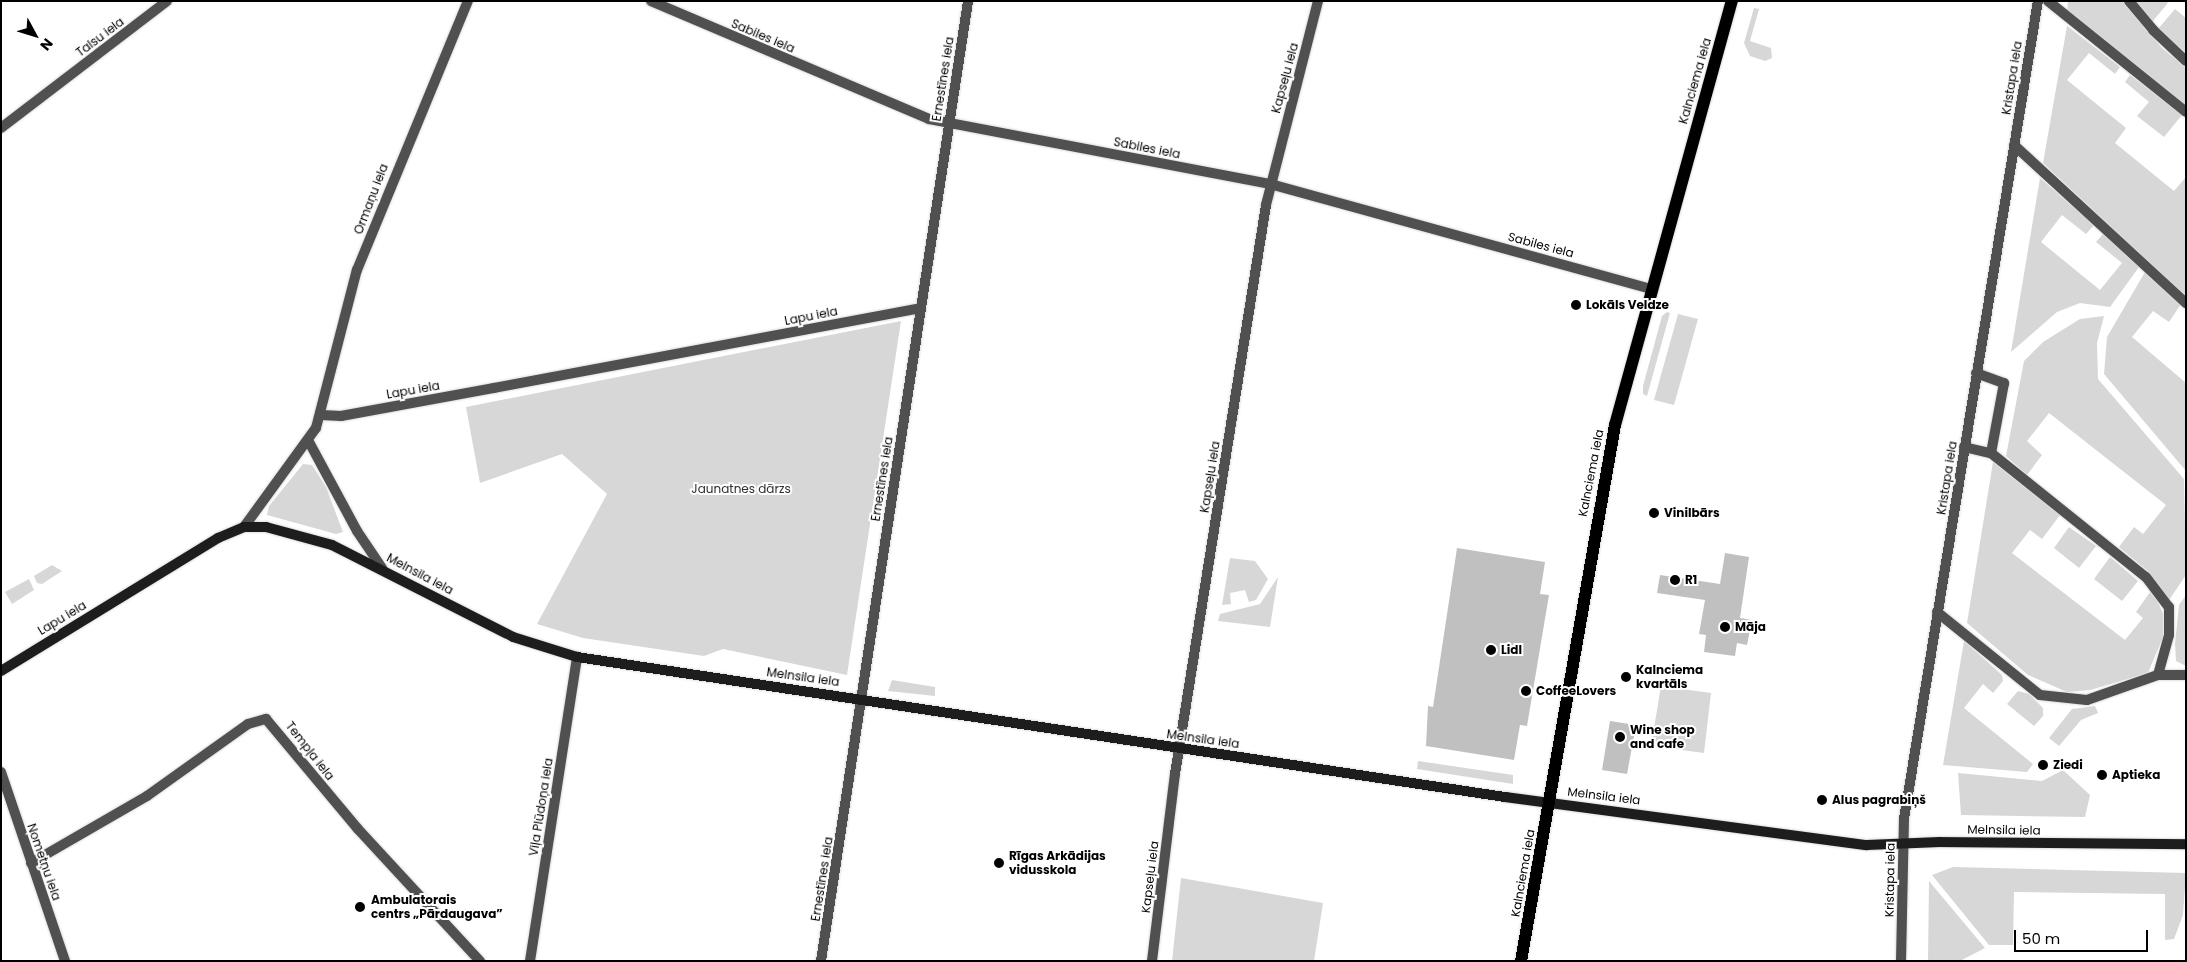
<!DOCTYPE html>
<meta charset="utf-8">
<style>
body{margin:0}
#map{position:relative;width:2187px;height:962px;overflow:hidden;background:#fff;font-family:Poppins,sans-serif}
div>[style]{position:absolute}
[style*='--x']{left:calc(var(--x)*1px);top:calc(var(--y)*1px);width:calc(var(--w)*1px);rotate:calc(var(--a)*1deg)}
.green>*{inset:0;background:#d7d7d7}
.building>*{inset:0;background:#c0c0c0}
.roads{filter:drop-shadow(0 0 1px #dbdbdb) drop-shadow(0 0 1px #dbdbdb)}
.street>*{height:10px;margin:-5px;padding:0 5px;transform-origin:5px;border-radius:5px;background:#505050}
.secondary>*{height:10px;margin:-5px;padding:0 5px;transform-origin:5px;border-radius:5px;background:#1d1d1d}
.primary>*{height:12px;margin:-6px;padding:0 6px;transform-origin:6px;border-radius:6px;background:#000}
.dots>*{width:14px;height:14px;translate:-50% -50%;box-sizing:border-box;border:2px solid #fff;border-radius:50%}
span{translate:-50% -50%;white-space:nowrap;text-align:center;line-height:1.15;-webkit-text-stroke:4px #fff;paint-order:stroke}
.street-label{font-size:12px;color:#000}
.poi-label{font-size:12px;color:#000;font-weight:700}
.left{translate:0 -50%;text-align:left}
.park-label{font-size:12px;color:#2e2e2e}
.frame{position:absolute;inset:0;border:2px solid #000;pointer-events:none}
.north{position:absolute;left:10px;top:10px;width:50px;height:50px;-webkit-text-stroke:4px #fff;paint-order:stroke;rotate:129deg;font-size:14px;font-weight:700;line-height:20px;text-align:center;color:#000}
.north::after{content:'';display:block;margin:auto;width:18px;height:22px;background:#000;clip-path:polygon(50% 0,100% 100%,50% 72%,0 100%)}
.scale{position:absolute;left:2014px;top:930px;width:134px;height:22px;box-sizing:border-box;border:2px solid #000;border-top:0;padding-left:6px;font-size:15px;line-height:18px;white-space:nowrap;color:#000;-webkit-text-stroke:4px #fff;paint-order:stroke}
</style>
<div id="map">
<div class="green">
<i style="clip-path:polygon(2068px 1px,2122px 1px,2162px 48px,2186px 68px,2186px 109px,2067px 11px)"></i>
<i style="clip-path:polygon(2135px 1px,2165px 1px,2168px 3px,2152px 22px)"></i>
<i style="clip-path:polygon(1754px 8px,1759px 9px,1750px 41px,1771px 48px,1772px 58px,1765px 61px,1750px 56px,1744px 43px)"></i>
<i style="clip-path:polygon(2175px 9px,2186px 18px,2186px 53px,2158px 29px)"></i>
<i style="clip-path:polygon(2067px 26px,2120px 67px,2115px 74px,2089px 53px,2067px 80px,2126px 128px,2115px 143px,2174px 191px,2186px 177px,2186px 297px,2043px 163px)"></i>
<i style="clip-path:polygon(2130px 75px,2182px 115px,2164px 137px,2137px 116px,2149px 102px,2125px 82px)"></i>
<i style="clip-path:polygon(2040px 178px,2094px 225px,2086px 234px,2062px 215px,2041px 242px,2100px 290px,2122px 263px,2096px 242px,2103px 234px,2139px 267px,2110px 307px,2080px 303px,2057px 312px,2011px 352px)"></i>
<i style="clip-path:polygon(2145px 272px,2181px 304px,2169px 322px,2153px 311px,2132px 337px,2186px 383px,2186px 471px,2104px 374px,2107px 337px)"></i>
<i style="clip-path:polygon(1667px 312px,1670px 313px,1647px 396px,1643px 394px,1643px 386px,1662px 316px)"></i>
<i style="clip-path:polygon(1678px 314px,1698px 319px,1674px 405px,1654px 400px)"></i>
<i style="clip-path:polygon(2104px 316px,2097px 343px,2098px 379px,2184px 479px,2186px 575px,2169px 600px,2149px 572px,2119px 547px,2134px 527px,2143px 534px,2166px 505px,2049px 413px,2027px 441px,2042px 455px,2027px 475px,2006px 456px,2024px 361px,2043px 342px,2080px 319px)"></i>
<i style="clip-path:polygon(901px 321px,847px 675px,723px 649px,704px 656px,583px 638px,537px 624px,607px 494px,562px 454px,480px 483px,466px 407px)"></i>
<i style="clip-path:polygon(1993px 462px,2060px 515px,2042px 539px,2030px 530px,2012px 553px,2125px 640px,2143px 618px,2136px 612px,2150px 592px,2158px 602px,2163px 614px,2163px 637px,2148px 673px,2090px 690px,2067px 692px,2028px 675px,1967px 623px)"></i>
<i style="clip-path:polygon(303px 464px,312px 465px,326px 487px,343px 532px,336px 534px,267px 515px,269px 506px)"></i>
<i style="clip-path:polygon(2069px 527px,2096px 546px,2079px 568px,2054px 548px)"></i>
<i style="clip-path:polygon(2110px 557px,2138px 581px,2122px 601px,2094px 579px)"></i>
<i style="clip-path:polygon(1230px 558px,1255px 561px,1268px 579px,1256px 600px,1249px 602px,1245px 590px,1230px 593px,1231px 604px,1222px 605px)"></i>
<i style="clip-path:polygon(52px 565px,62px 571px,42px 584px,37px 583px,34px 576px)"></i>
<i style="clip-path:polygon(1278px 577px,1270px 627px,1218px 621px,1220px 614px,1260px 604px)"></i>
<i style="clip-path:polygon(29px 579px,34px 590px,12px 604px,5px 592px)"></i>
<i style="clip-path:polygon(2186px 595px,2186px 666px,2176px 661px,2175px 644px,2179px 605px)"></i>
<i style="clip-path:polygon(1964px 641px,2002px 675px,2003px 681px,1993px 693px,1983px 684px,1964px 708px,2033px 764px,2027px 772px,1943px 765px)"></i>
<i style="clip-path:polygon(892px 680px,935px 687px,935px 696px,888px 691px)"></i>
<i style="clip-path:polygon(1661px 686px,1711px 693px,1704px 753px,1651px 746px)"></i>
<i style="clip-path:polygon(2018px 691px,2029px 694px,2043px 708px,2043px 716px,2034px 726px,2007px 704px)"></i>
<i style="clip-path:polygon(2095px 706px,2098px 713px,2081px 720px,2059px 746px,2049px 738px,2072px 709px)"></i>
<i style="clip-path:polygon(1418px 761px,1513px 775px,1513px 784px,1417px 769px)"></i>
<i style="clip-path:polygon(2063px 770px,2090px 795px,2085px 817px,1961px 815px,1958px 773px,2042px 781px)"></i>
<i style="clip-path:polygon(1953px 867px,2186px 873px,2183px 915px,2174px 939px,2165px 940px,2165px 894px,2014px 892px,2013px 945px,1989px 945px,1932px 875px)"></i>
<i style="clip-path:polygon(1181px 878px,1323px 903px,1314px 961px,1172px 961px)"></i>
<i style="clip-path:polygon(1929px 881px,1985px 948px,1960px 961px,1928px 961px)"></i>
</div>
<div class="building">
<i style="clip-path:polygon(1457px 548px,1545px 562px,1540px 594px,1549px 595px,1527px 726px,1520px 725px,1514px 760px,1426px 746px,1428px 706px,1433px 707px)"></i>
<i style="clip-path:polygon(1725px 553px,1749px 557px,1740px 618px,1752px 620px,1747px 645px,1737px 643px,1735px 656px,1704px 652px,1706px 635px,1699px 634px,1705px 600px,1657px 593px,1660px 575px,1720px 584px)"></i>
<i style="clip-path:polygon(1610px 721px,1636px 725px,1627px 774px,1602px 770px)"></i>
</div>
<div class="roads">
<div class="street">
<i style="--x:651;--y:1;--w:302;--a:23"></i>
<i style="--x:929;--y:119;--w:347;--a:10.8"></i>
<i style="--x:1270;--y:184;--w:395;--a:15.4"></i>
<i style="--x:2048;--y:1;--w:177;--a:38.8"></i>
<i style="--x:2129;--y:1;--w:38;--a:50"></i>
<i style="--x:2153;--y:30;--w:45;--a:43.2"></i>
<i style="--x:1;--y:128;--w:209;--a:-37.4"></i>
<i style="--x:2014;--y:145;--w:234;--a:42.6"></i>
<i style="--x:1976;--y:373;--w:30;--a:20"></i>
<i style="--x:2004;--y:383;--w:71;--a:100.5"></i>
<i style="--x:321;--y:415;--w:20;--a:3"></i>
<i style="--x:341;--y:416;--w:156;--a:-10.4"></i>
<i style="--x:494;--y:388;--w:433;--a:-10.6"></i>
<i style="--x:308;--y:440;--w:103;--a:61.7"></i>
<i style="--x:357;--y:531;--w:45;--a:56"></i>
<i style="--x:1964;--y:447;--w:28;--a:13"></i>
<i style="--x:1991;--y:453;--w:198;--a:38.7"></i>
<i style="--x:2146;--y:577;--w:38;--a:53"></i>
<i style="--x:2169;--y:607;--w:28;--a:90"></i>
<i style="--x:2169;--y:635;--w:41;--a:105.4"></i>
<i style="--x:2158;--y:675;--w:28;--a:0"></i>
<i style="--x:244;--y:527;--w:122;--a:-54"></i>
<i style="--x:316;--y:428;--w:163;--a:-75.5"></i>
<i style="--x:357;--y:270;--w:291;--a:-67.6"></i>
<i style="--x:1937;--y:612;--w:132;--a:38.9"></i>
<i style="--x:2040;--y:695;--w:47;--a:6.1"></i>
<i style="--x:2087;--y:700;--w:75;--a:-19.4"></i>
<i style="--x:1;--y:772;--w:200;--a:71.3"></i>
<i style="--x:31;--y:863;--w:134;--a:-30"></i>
<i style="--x:147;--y:796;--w:124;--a:-35.5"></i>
<i style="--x:248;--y:724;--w:19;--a:-16"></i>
<i style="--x:266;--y:719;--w:143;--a:50.1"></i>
<i style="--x:358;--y:829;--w:180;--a:47.3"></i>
<i style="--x:530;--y:961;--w:308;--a:-81.2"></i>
<i style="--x:821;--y:961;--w:971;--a:-81.29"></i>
<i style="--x:1152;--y:961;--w:188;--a:-83"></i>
<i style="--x:1175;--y:774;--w:576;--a:-80.91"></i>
<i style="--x:1266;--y:205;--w:211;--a:-75.7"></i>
<i style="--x:1901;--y:961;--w:142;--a:-88.8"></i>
<i style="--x:1904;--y:819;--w:829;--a:-80.7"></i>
</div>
<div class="secondary">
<i style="--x:1;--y:671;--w:255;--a:-31.5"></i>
<i style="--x:218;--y:538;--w:28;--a:-23"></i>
<i style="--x:244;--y:527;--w:22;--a:0"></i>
<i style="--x:266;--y:527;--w:68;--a:15.3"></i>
<i style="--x:332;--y:545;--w:203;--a:26.9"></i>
<i style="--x:513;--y:637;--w:67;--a:17.4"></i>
<i style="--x:577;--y:657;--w:939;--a:8.58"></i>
<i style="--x:1505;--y:797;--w:365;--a:7.6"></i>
<i style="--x:1867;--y:845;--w:73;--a:-2.4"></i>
<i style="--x:1940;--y:842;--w:246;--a:0.5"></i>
</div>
<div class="primary">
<i style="--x:1521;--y:961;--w:544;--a:-80.05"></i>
<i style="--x:1615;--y:425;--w:440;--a:-74.6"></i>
</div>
</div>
<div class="dots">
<i style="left:1576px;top:305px;background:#000"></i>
<i style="left:1654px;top:513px;background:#000"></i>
<i style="left:1675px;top:580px;background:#000"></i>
<i style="left:1725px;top:627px;background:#000"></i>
<i style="left:1491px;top:650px;background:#000"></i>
<i style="left:1626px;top:677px;background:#000"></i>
<i style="left:1526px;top:691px;background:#000"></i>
<i style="left:1620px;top:737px;background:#000"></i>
<i style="left:2043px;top:765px;background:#000"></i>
<i style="left:2102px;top:775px;background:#000"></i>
<i style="left:1822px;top:800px;background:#000"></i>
<i style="left:999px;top:863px;background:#000"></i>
<i style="left:360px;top:907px;background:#000"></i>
</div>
<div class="street-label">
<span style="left:763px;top:36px;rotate:23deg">Sabiles iela</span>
<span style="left:100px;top:37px;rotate:-37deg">Talsu iela</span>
<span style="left:1285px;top:78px;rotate:-75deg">Kapseļu iela</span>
<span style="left:2012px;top:78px;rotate:-81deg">Kristapa iela</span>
<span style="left:943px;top:79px;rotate:-81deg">Ernestīnes iela</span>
<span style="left:1695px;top:81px;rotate:-74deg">Kalnciema iela</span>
<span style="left:1147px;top:148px;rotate:11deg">Sabiles iela</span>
<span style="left:371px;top:199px;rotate:-69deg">Ormaņu iela</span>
<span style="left:1541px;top:245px;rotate:15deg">Sabiles iela</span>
<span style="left:811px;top:316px;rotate:-11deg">Lapu iela</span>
<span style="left:413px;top:390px;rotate:-10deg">Lapu iela</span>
<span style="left:1591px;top:473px;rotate:-79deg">Kalnciema iela</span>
<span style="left:1210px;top:477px;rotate:-81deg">Kapseļu iela</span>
<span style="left:1947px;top:478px;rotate:-81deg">Kristapa iela</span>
<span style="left:882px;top:479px;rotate:-81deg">Ernestīnes iela</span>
<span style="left:420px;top:574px;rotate:28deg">Melnsila iela</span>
<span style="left:62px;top:618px;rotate:-31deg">Lapu iela</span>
<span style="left:803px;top:677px;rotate:8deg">Melnsila iela</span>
<span style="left:1203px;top:739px;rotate:8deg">Melnsila iela</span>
<span style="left:310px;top:751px;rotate:52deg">Tempļa iela</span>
<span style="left:1604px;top:796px;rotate:7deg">Melnsila iela</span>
<span style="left:541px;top:807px;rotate:-81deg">Viļa Plūdoņa iela</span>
<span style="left:2004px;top:830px;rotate:1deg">Melnsila iela</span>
<span style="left:44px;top:862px;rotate:71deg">Nometņu iela</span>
<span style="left:1523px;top:873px;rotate:-80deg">Kalnciema iela</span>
<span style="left:1150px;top:877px;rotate:-83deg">Kapseļu iela</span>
<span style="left:822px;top:879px;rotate:-81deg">Ernestīnes iela</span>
<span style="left:1890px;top:880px;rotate:-89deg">Kristapa iela</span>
</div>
<div class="poi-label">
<span class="left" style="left:1586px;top:305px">Lokāls Veldze</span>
<span class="left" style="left:1664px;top:513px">Vinilbārs</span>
<span class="left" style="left:1685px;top:580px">R1</span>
<span class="left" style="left:1735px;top:627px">Māja</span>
<span class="left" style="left:1501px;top:650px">Lidl</span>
<span class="left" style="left:1636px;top:677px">Kalnciema<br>kvartāls</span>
<span class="left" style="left:1536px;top:691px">CoffeeLovers</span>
<span class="left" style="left:1630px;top:737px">Wine shop<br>and cafe</span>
<span class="left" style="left:2053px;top:765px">Ziedi</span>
<span class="left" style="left:2112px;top:775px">Aptieka</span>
<span class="left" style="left:1832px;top:800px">Alus pagrabiņš</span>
<span class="left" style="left:1009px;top:863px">Rīgas Arkādijas<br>vidusskola</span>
<span class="left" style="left:371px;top:907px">Ambulatorais<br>centrs „Pārdaugava”</span>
</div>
<div class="park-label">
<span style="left:741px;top:489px">Jaunatnes dārzs</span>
</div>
<div class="frame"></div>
<div class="north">N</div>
<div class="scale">50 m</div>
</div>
